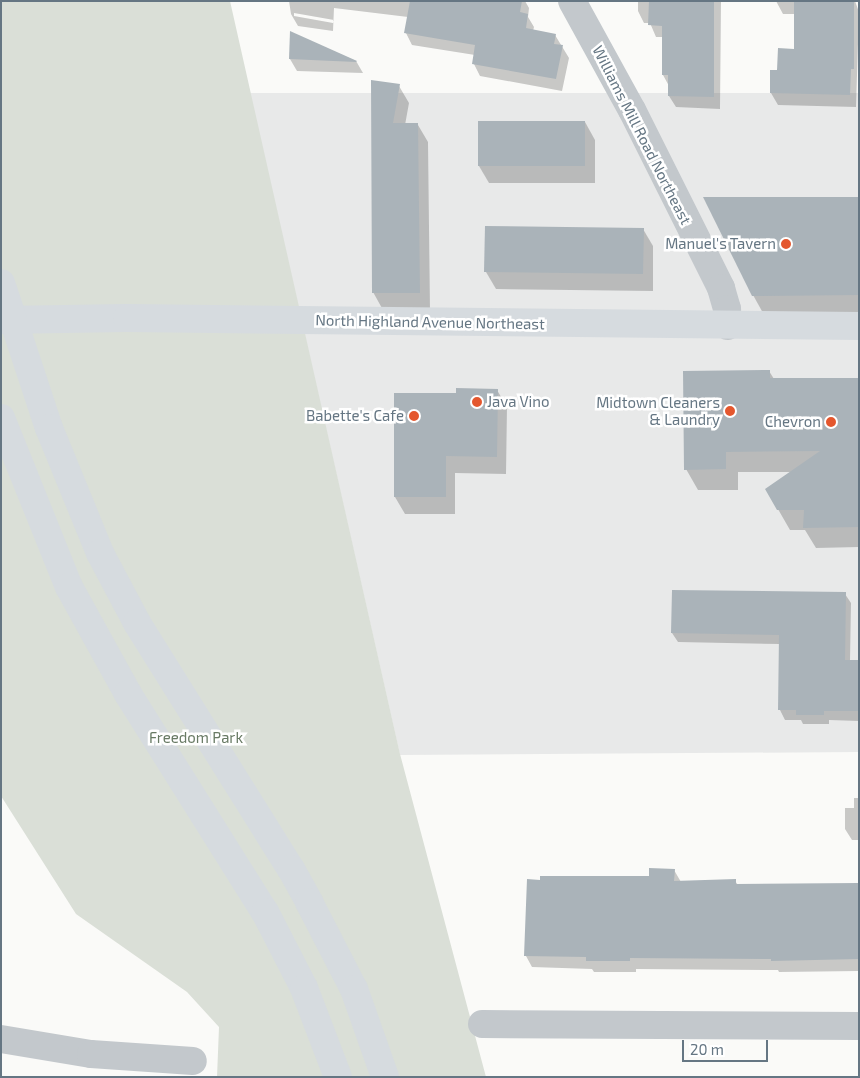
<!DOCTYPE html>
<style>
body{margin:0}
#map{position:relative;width:860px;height:1078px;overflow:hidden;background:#fafaf8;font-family:"Exo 2",sans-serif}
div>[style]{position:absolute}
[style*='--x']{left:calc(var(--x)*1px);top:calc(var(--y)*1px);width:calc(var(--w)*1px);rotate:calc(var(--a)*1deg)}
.built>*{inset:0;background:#e8e9e9}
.green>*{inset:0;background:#dadfd7}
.shadow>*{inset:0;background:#0003}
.building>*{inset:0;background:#aab3b9}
.minor>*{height:28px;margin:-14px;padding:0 14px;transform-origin:14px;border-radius:14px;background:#c3c8cc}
.secondary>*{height:28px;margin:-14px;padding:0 14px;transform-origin:14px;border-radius:14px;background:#d6dbdf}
.trunk>*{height:28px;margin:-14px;padding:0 14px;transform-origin:14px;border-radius:14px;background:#d6dbdf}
.dots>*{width:14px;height:14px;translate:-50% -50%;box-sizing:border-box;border:2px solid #fff;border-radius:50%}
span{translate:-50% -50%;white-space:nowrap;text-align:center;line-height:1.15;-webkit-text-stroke:5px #fff;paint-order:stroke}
.street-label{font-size:15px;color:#657683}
.poi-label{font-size:15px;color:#657683}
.right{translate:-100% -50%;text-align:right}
.left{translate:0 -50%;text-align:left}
.park-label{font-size:15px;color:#687a64}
.frame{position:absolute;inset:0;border:2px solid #657683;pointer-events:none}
.scale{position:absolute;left:682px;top:1040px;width:86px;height:22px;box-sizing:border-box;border:2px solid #657683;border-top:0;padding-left:6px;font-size:15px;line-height:18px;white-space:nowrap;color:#657683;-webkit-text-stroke:4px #fff;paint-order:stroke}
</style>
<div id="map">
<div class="built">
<i style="clip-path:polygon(250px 93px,859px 93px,859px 752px,400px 755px)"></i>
</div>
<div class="green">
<i style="clip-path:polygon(1px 1px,230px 1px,400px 754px,486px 1077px,217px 1077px,219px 1027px,187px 992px,76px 914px,1px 796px)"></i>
</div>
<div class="shadow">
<i style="clip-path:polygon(evenodd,289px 1px,525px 1px,529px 8px,528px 17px,534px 27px,533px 31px,555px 35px,569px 58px,562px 91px,480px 76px,474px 64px,475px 55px,412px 45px,406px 33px,408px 17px,334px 8px,333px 31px,298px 26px,291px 14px,289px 1px,294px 13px,334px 20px,333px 23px,294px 16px,294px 13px)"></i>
<i style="clip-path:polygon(638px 1px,721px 1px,720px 109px,676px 107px,669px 96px,669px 86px,663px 75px,664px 37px,656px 37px,650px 23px,644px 23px,638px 11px)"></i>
<i style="clip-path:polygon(776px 1px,855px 1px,859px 12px,856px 107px,778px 105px,771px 93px,778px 71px,795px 50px,795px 14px,783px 14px)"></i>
<i style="clip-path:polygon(291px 33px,356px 61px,363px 73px,297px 71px,290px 59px)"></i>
<i style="clip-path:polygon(372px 81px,399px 86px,409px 103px,405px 125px,418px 125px,428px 142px,430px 310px,383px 310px,373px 292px)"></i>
<i style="clip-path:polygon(585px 122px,595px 140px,595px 183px,489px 183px,479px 166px,479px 123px)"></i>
<i style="clip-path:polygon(859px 198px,859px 312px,763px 313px,753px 295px)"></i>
<i style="clip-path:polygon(643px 229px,653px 246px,653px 291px,496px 289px,486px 272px)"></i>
<i style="clip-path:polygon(769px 371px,774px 379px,859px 379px,859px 547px,816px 548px,805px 530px,790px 530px,767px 490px,793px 472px,738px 472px,738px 490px,698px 490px,686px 469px)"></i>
<i style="clip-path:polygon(497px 390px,507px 407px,506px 474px,455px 473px,455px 514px,405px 514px,395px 497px,457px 395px)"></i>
<i style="clip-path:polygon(845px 594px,851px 603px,850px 661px,859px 661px,859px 721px,829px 720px,829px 724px,803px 724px,801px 720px,785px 720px,780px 710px,780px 644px,678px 642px,672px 633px)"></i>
<i style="clip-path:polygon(854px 798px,859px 798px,859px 840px,852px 840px,845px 829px,845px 808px,854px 808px)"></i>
<i style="clip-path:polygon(674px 870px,681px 882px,735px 881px,738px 885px,859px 884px,859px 971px,779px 972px,778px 970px,636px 969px,636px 972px,594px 972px,592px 969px,532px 967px,526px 956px,650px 877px)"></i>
</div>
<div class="building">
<i style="clip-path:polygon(410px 1px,522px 1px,520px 12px,528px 14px,526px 28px,556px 34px,554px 44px,563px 45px,556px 79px,472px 64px,475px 45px,404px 33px)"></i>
<i style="clip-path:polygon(649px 1px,714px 1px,714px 97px,668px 96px,668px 75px,662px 75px,662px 26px,648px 25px)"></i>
<i style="clip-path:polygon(794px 1px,854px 1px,854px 69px,851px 69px,850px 95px,770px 93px,770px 70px,777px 70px,778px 48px,794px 49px)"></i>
<i style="clip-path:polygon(290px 31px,357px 61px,356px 62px,289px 59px)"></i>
<i style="clip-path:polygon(371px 80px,400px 84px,393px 123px,418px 123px,420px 293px,372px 293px)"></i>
<i style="clip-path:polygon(478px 121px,585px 121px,585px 166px,478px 166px)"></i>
<i style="clip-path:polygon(703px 197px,859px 197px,859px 295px,752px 296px)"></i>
<i style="clip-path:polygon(485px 226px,644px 228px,643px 274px,484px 272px)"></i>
<i style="clip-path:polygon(770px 370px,770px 378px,859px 378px,859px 527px,803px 528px,804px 510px,777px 510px,765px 489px,820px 451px,726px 452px,726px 469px,684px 470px,683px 371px)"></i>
<i style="clip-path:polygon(456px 388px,498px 389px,497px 457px,446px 456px,446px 497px,394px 497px,394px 393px,456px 393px)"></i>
<i style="clip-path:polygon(672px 590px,846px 592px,845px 660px,859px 660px,859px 711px,824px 711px,824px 715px,796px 715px,796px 710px,778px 710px,779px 635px,671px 633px)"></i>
<i style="clip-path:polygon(649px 868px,675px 869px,674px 881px,736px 879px,736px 884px,859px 883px,859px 959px,771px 961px,771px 959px,630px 958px,630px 961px,586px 961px,586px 957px,524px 956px,527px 879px,540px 880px,540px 876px,649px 876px)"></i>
</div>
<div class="minor">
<i style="--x:572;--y:1;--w:124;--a:61.2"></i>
<i style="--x:632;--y:110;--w:199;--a:63.4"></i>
<i style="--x:721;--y:288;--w:22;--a:74"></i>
<i style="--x:727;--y:309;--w:17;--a:87"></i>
<i style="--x:482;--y:1024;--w:377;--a:0.3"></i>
<i style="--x:1;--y:1039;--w:91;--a:9.5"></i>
<i style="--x:91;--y:1054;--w:102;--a:3.9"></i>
</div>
<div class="secondary">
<i style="--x:1;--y:320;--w:126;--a:-0.9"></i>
<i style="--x:127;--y:318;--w:732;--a:0.63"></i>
</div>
<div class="trunk">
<i style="--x:1;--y:283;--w:153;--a:71.7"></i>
<i style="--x:49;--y:428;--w:135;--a:67.8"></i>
<i style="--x:100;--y:553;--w:79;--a:62.1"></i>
<i style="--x:137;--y:623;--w:290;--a:58"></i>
<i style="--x:291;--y:869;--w:38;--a:61"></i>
<i style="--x:309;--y:902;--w:98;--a:62.7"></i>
<i style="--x:354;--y:989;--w:93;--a:70.6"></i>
<i style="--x:1;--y:418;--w:182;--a:68.1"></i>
<i style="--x:69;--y:587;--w:122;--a:61.1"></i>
<i style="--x:128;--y:694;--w:257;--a:57.9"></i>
<i style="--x:265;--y:912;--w:85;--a:62.8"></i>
<i style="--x:304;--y:988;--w:95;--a:69.1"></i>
</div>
<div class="dots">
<i style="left:786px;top:244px;background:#e4572e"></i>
<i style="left:477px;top:402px;background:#e4572e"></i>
<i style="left:730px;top:411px;background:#e4572e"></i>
<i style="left:414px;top:416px;background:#e4572e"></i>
<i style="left:831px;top:422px;background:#e4572e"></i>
</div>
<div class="street-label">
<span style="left:642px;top:135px;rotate:63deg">Williams Mill Road Northeast</span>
<span style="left:430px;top:322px;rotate:1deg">North Highland Avenue Northeast</span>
</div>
<div class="poi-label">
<span class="right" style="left:776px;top:244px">Manuel's Tavern</span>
<span class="left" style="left:487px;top:402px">Java Vino</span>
<span class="right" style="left:720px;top:411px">Midtown Cleaners<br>&amp; Laundry</span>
<span class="right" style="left:404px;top:416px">Babette's Cafe</span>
<span class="right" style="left:821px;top:422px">Chevron</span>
</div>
<div class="park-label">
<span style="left:196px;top:738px">Freedom Park</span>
</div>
<div class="frame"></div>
<div class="scale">20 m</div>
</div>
